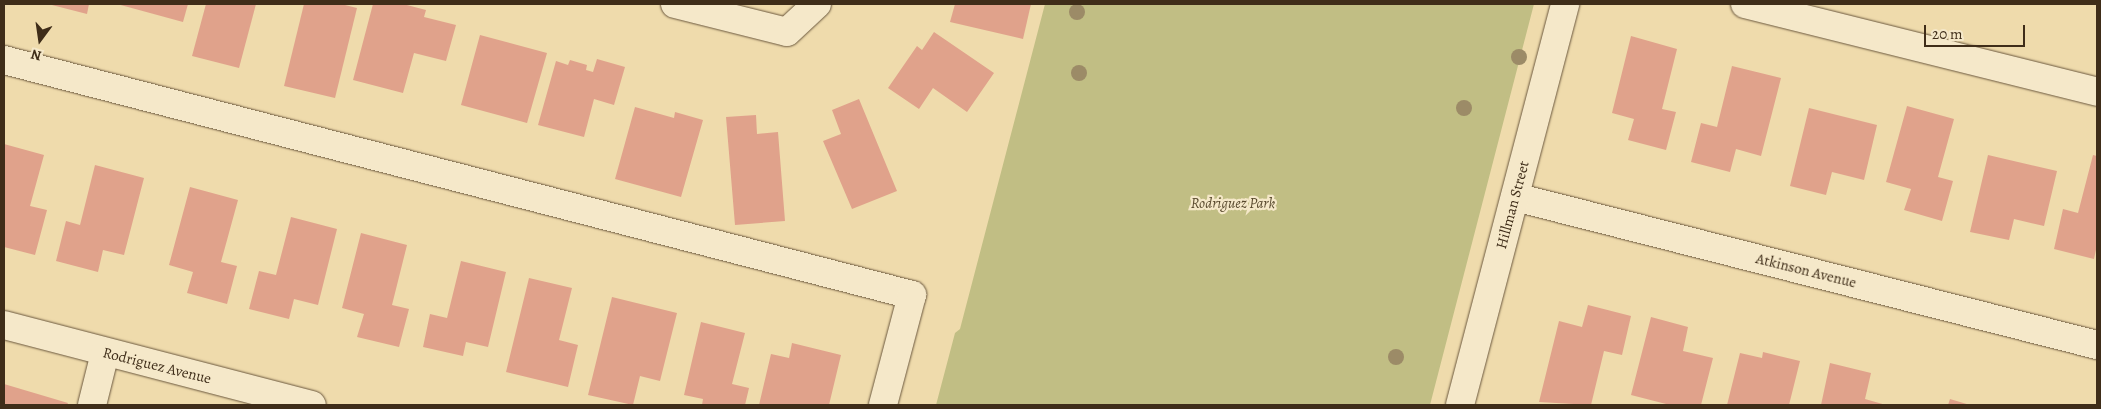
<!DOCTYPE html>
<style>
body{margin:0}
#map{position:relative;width:2101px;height:409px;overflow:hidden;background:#efdbac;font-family:Alegreya,serif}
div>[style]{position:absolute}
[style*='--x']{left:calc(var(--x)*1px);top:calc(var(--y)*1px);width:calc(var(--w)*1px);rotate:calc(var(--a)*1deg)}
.green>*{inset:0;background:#c1be84}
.building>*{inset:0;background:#e0a28b}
.roads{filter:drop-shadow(0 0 1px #6b583e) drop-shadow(0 0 1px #6b583e)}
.minor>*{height:28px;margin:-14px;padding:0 14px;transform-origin:14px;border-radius:14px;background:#f5e8c9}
.trees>*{width:16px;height:16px;margin:-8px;border-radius:50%;background:#9c8b67}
span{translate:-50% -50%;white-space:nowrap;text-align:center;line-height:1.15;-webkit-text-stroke:4.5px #f5e8c9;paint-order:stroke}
.park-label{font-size:15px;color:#594a2e;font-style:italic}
.street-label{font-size:15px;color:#3f2d19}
.frame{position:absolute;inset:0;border:5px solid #3f2d19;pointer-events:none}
.north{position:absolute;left:15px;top:15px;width:50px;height:50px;-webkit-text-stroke:4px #f5e8c9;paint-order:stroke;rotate:194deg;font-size:14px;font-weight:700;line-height:20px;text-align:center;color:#3f2d19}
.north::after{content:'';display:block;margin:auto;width:18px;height:22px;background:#3f2d19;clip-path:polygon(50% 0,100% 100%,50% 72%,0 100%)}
.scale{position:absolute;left:1924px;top:25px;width:101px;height:22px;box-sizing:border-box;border:2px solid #3f2d19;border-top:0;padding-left:6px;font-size:15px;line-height:18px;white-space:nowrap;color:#3f2d19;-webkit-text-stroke:4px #f5e8c9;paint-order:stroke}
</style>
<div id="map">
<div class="green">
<i style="clip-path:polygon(1045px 4px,1534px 4px,1430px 405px,936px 405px,955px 333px,960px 329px)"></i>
</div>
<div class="building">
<i style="clip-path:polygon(48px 4px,89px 4px,87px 14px)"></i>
<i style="clip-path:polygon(117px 4px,188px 4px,183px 22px)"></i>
<i style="clip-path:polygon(206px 4px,256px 4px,239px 68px,192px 56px)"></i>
<i style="clip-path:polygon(304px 4px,341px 4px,357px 8px,335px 98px,284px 86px)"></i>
<i style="clip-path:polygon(373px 4px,403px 4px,426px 10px,424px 17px,456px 25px,446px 61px,414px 53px,403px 93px,353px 80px)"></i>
<i style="clip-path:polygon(955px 4px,1031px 4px,1023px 39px,950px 22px)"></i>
<i style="clip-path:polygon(934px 32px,994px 73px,967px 112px,933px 88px,919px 109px,888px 88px,917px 46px,922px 50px)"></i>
<i style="clip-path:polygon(480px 35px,547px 53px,527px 123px,461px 105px)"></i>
<i style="clip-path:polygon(1631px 36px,1677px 49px,1662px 109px,1676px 112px,1666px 150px,1628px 140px,1634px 119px,1612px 113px)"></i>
<i style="clip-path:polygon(597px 59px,625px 67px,614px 105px,594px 99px,584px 137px,538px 125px,556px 61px,568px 65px,570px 60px,587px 65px,586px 70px,593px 72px)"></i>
<i style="clip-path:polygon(1732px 66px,1781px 78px,1761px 156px,1736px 149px,1730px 172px,1691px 162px,1701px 123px,1717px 127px)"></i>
<i style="clip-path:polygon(859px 99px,897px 191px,852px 209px,823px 141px,841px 134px,832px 110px)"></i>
<i style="clip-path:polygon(1907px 106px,1954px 119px,1938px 177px,1953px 181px,1942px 221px,1904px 210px,1911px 189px,1886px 182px)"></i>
<i style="clip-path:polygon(635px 107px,674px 118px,675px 112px,703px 120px,681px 197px,615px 179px)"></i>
<i style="clip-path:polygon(1809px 108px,1877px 125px,1864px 180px,1832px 172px,1826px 195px,1790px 186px)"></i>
<i style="clip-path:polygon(756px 115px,757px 134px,778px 132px,785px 221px,735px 225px,726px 117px)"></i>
<i style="clip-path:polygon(4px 144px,44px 155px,30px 206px,47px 210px,35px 255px,4px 247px)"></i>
<i style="clip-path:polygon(1988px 155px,2057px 171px,2044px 226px,2014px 219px,2009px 240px,1970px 232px)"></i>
<i style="clip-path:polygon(2093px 155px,2097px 156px,2097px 245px,2094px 259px,2054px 249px,2063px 209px,2078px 213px)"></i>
<i style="clip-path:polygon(95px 165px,144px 178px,124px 255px,103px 250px,98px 272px,56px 261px,66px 221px,80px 225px)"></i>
<i style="clip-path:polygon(190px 187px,238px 200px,221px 262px,237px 266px,227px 304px,187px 293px,193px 272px,169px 265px)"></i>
<i style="clip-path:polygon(291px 217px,337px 229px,318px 305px,294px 299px,289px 319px,249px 309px,259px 271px,276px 275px)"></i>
<i style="clip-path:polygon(361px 233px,407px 245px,392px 305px,409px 309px,399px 347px,357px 337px,364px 314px,342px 308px)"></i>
<i style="clip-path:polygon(461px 261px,506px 272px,488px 347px,466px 342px,463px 356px,423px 347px,430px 314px,447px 318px)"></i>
<i style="clip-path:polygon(529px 278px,572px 288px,559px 340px,578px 345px,568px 387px,506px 372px)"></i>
<i style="clip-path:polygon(612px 297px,677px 313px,660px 381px,640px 376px,633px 405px,588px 395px)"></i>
<i style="clip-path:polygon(1588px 305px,1631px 316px,1622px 355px,1604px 351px,1591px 405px,1539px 402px,1559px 321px,1582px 327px)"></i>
<i style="clip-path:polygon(1651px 317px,1688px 327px,1683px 351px,1713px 358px,1701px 405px,1670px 405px,1631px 395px)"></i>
<i style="clip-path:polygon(701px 322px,745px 333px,732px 384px,749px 388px,745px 405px,702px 405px,703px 399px,684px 395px)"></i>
<i style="clip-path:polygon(792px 343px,841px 355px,829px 405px,759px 405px,771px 354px,789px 358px)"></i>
<i style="clip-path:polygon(1763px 352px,1800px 361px,1789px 405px,1727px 405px,1740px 353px,1762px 358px)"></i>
<i style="clip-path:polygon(1830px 363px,1871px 373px,1865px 399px,1886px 405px,1821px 405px)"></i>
<i style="clip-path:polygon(4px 384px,68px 403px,67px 405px,4px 405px)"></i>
<i style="clip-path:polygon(1950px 399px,1970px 405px,1948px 405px)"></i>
</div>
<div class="roads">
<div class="minor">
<i style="--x:675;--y:4;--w:115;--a:14"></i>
<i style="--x:787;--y:32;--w:41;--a:-43"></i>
<i style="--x:1745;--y:4;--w:363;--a:14"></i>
<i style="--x:4;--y:60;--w:938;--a:14.51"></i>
<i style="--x:912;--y:295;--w:114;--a:104.8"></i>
<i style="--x:1515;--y:197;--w:601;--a:14.27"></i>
<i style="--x:4;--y:325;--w:318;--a:14.6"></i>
<i style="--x:92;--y:405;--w:54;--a:-76"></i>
<i style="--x:1460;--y:405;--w:415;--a:-75.3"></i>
</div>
</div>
<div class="trees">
<i style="left:1077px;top:12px"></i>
<i style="left:1519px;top:57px"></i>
<i style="left:1079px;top:73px"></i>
<i style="left:1464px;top:108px"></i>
<i style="left:1396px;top:357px"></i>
</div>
<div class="park-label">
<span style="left:1233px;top:204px">Rodriguez Park</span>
</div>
<div class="street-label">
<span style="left:1513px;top:205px;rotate:-75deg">Hillman Street</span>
<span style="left:1806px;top:271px;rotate:14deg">Atkinson Avenue</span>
<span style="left:157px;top:366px;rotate:14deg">Rodriguez Avenue</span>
</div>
<div class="frame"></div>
<div class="north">N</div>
<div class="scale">20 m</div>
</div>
